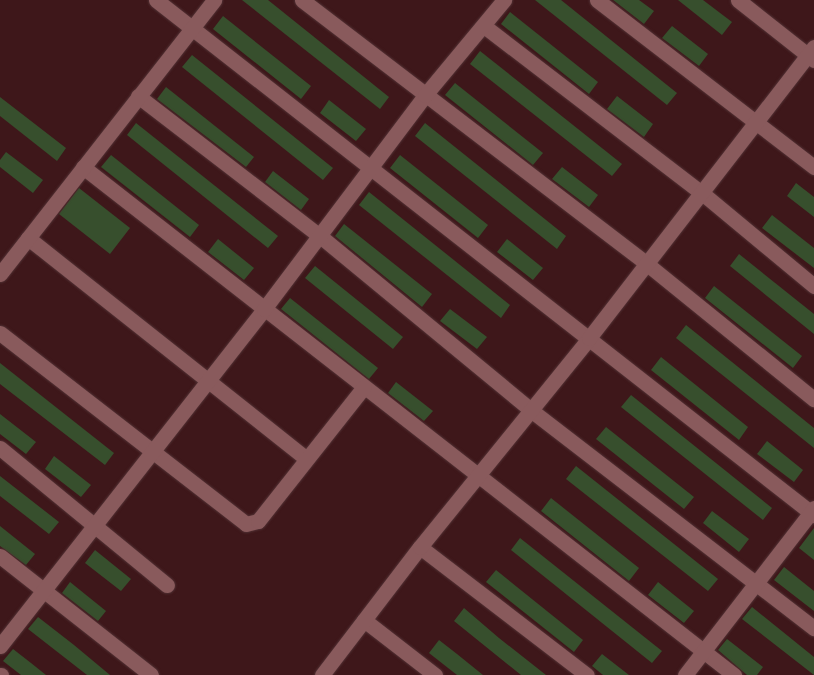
<!DOCTYPE html>
<style>
body{margin:0}
#map{position:relative;width:814px;height:675px;overflow:hidden;background:#3e171a;font-family:Mulish,sans-serif}
div>[style]{position:absolute}
[style*='--x']{left:calc(var(--x)*1px);top:calc(var(--y)*1px);width:calc(var(--w)*1px);rotate:calc(var(--a)*1deg)}
.building>*{inset:0;background:#374f2d}
.roads{filter:drop-shadow(0 0 1px #523235) drop-shadow(0 0 1px #523235)}
.street>*{height:15px;margin:-7.5px;padding:0 7.5px;transform-origin:7.5px;border-radius:7.5px;background:#895a5c}
span{translate:-50% -50%;white-space:nowrap;text-align:center;line-height:1.15;-webkit-text-stroke:4px #330d11;paint-order:stroke}
</style>
<div id="map">
<div class="building">
<i style="clip-path:polygon(242px 0,268px 0,389px 97px,380px 109px)"></i>
<i style="clip-path:polygon(535px 0,561px 0,677px 93px,667px 105px)"></i>
<i style="clip-path:polygon(613px 0,639px 0,654px 11px,644px 24px)"></i>
<i style="clip-path:polygon(678px 0,703px 0,732px 22px,722px 35px)"></i>
<i style="clip-path:polygon(510px 12px,598px 82px,589px 94px,501px 24px)"></i>
<i style="clip-path:polygon(223px 16px,311px 86px,301px 99px,213px 29px)"></i>
<i style="clip-path:polygon(672px 26px,708px 54px,699px 66px,662px 38px)"></i>
<i style="clip-path:polygon(480px 51px,622px 164px,612px 176px,470px 64px)"></i>
<i style="clip-path:polygon(192px 55px,333px 168px,323px 180px,182px 67px)"></i>
<i style="clip-path:polygon(455px 83px,543px 153px,533px 165px,445px 95px)"></i>
<i style="clip-path:polygon(166px 87px,254px 157px,246px 167px,157px 99px)"></i>
<i style="clip-path:polygon(617px 96px,653px 124px,644px 137px,607px 109px)"></i>
<i style="clip-path:polygon(0 97px,66px 148px,57px 161px,0 116px)"></i>
<i style="clip-path:polygon(329px 100px,366px 129px,356px 141px,320px 113px)"></i>
<i style="clip-path:polygon(136px 123px,278px 236px,268px 248px,127px 135px)"></i>
<i style="clip-path:polygon(425px 123px,566px 236px,557px 249px,415px 136px)"></i>
<i style="clip-path:polygon(6px 152px,43px 180px,33px 193px,0 167px,0 160px)"></i>
<i style="clip-path:polygon(111px 155px,199px 225px,190px 237px,101px 167px)"></i>
<i style="clip-path:polygon(400px 155px,488px 225px,478px 238px,390px 168px)"></i>
<i style="clip-path:polygon(562px 167px,598px 195px,589px 207px,552px 179px)"></i>
<i style="clip-path:polygon(273px 171px,309px 199px,301px 210px,265px 182px)"></i>
<i style="clip-path:polygon(796px 183px,814px 197px,814px 217px,787px 196px)"></i>
<i style="clip-path:polygon(79px 188px,130px 228px,110px 254px,59px 214px)"></i>
<i style="clip-path:polygon(369px 192px,510px 305px,501px 318px,359px 205px)"></i>
<i style="clip-path:polygon(772px 215px,814px 248px,814px 268px,762px 228px)"></i>
<i style="clip-path:polygon(344px 224px,432px 294px,422px 307px,335px 236px)"></i>
<i style="clip-path:polygon(218px 239px,254px 268px,244px 280px,208px 252px)"></i>
<i style="clip-path:polygon(507px 239px,543px 268px,533px 280px,497px 252px)"></i>
<i style="clip-path:polygon(739px 254px,814px 314px,814px 334px,730px 266px)"></i>
<i style="clip-path:polygon(315px 266px,403px 337px,393px 349px,305px 278px)"></i>
<i style="clip-path:polygon(714px 286px,802px 356px,793px 368px,705px 298px)"></i>
<i style="clip-path:polygon(290px 298px,378px 368px,369px 379px,281px 309px)"></i>
<i style="clip-path:polygon(450px 309px,487px 337px,477px 349px,440px 321px)"></i>
<i style="clip-path:polygon(686px 325px,814px 428px,814px 448px,676px 338px)"></i>
<i style="clip-path:polygon(661px 357px,748px 427px,739px 440px,651px 370px)"></i>
<i style="clip-path:polygon(0 363px,114px 453px,105px 465px,0 384px)"></i>
<i style="clip-path:polygon(396px 382px,433px 411px,424px 421px,388px 393px)"></i>
<i style="clip-path:polygon(631px 395px,772px 508px,763px 520px,621px 407px)"></i>
<i style="clip-path:polygon(0 414px,36px 442px,26px 454px,0 434px)"></i>
<i style="clip-path:polygon(606px 427px,694px 497px,684px 509px,596px 439px)"></i>
<i style="clip-path:polygon(767px 441px,803px 470px,794px 482px,757px 454px)"></i>
<i style="clip-path:polygon(54px 456px,91px 485px,81px 497px,45px 469px)"></i>
<i style="clip-path:polygon(576px 466px,718px 579px,708px 591px,566px 479px)"></i>
<i style="clip-path:polygon(0 476px,59px 522px,49px 534px,0 496px)"></i>
<i style="clip-path:polygon(551px 498px,639px 568px,629px 581px,541px 511px)"></i>
<i style="clip-path:polygon(712px 511px,749px 539px,739px 552px,703px 523px)"></i>
<i style="clip-path:polygon(0 526px,35px 554px,26px 565px,0 546px)"></i>
<i style="clip-path:polygon(814px 528px,814px 560px,799px 548px)"></i>
<i style="clip-path:polygon(520px 538px,662px 651px,652px 663px,511px 550px)"></i>
<i style="clip-path:polygon(95px 550px,131px 579px,121px 591px,85px 563px)"></i>
<i style="clip-path:polygon(784px 567px,814px 591px,814px 611px,774px 580px)"></i>
<i style="clip-path:polygon(496px 570px,583px 640px,574px 652px,486px 582px)"></i>
<i style="clip-path:polygon(70px 582px,106px 611px,98px 621px,62px 593px)"></i>
<i style="clip-path:polygon(658px 582px,694px 611px,684px 623px,648px 595px)"></i>
<i style="clip-path:polygon(752px 607px,814px 657px,814px 675px,742px 619px)"></i>
<i style="clip-path:polygon(464px 608px,499px 638px,546px 675px,521px 675px,506px 663px,454px 621px)"></i>
<i style="clip-path:polygon(38px 617px,74px 645px,110px 675px,87px 675px,28px 629px)"></i>
<i style="clip-path:polygon(727px 639px,763px 667px,757px 675px,747px 675px,718px 650px)"></i>
<i style="clip-path:polygon(439px 640px,457px 654px,483px 675px,457px 675px,429px 653px)"></i>
<i style="clip-path:polygon(13px 649px,31px 663px,46px 675px,21px 675px,3px 661px)"></i>
<i style="clip-path:polygon(602px 654px,629px 675px,603px 675px,592px 666px)"></i>
</div>
<div class="roads">
<div class="street">
<i style="--x:156;--y:0;--w:836;--a:38.05"></i>
<i style="--x:302;--y:0;--w:434;--a:37.4"></i>
<i style="--x:647;--y:264;--w:215;--a:39"></i>
<i style="--x:597;--y:0;--w:274;--a:37.6"></i>
<i style="--x:738;--y:0;--w:97;--a:38.3"></i>
<i style="--x:484;--y:26;--w:275;--a:37.5"></i>
<i style="--x:702;--y:193;--w:146;--a:39.7"></i>
<i style="--x:138;--y:96;--w:230;--a:37.6"></i>
<i style="--x:320;--y:236;--w:275;--a:39.5"></i>
<i style="--x:532;--y:411;--w:356;--a:37.6"></i>
<i style="--x:83;--y:167;--w:826;--a:37.97"></i>
<i style="--x:28;--y:238;--w:355;--a:38.4"></i>
<i style="--x:0;--y:274;--w:348;--a:-52"></i>
<i style="--x:0;--y:333;--w:311;--a:37.8"></i>
<i style="--x:246;--y:524;--w:12;--a:-14"></i>
<i style="--x:258;--y:521;--w:171;--a:-51.7"></i>
<i style="--x:0;--y:448;--w:216;--a:39.4"></i>
<i style="--x:420;--y:547;--w:210;--a:37.5"></i>
<i style="--x:0;--y:556;--w:192;--a:38.2"></i>
<i style="--x:364;--y:620;--w:90;--a:37.8"></i>
<i style="--x:0;--y:646;--w:428;--a:-51.9"></i>
<i style="--x:264;--y:309;--w:268;--a:-53"></i>
<i style="--x:425;--y:95;--w:124;--a:-50.3"></i>
<i style="--x:0;--y:675;--w:1;--a:0"></i>
<i style="--x:322;--y:675;--w:161;--a:-52.6"></i>
<i style="--x:420;--y:547;--w:269;--a:-51"></i>
<i style="--x:589;--y:338;--w:368;--a:-52.3"></i>
<i style="--x:685;--y:675;--w:211;--a:-52.3"></i>
</div>
</div>
</div>
